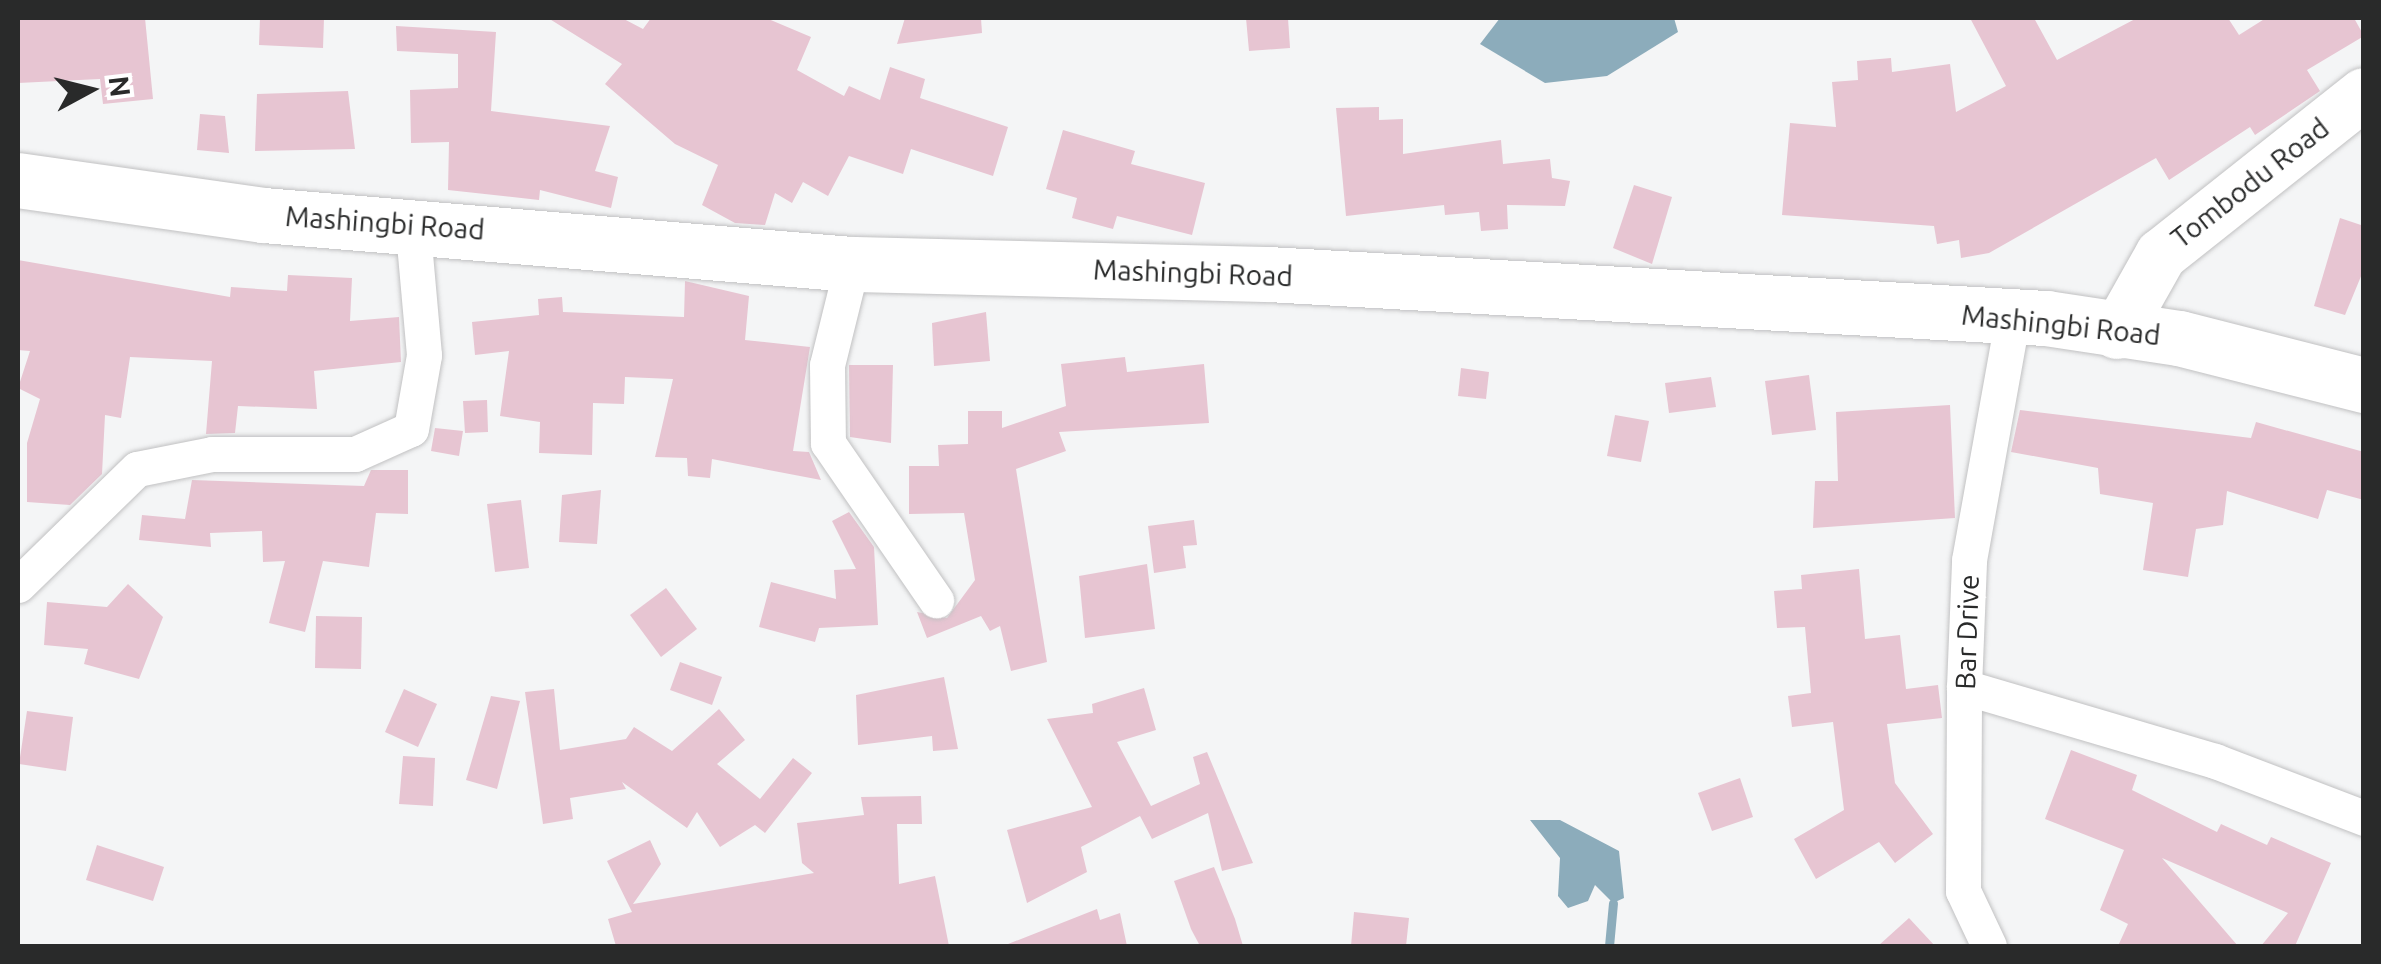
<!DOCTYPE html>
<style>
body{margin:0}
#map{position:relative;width:2381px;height:964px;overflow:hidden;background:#f4f5f6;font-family:Ubuntu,sans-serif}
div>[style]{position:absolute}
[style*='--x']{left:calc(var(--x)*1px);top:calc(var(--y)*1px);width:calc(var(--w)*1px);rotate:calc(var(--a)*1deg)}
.water>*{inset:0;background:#8cacbb}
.stream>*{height:9px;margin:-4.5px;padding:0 4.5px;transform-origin:4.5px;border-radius:4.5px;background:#8cacbb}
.building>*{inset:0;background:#e7c5d2}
.roads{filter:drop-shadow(0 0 2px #c1c1c2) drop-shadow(0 0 2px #c1c1c2)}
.street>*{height:35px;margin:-17.5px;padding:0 17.5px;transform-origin:17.5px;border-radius:17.5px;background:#fff}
.secondary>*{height:52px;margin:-26px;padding:0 26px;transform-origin:26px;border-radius:26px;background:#fff}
.primary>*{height:55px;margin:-27.5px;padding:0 27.5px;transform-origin:27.5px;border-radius:27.5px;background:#fff}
span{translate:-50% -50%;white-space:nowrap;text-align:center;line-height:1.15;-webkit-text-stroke:9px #fff;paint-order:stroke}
.street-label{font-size:28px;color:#292a2a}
.frame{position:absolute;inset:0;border:20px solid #292a2a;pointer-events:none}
.north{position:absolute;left:40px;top:40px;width:100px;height:100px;-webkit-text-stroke:8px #fff;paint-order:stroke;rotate:83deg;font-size:28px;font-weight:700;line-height:40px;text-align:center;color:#292a2a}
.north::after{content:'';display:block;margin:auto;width:35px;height:45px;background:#292a2a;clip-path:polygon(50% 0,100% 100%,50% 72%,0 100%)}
</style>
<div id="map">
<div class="water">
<i style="clip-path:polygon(1500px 18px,1674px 18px,1678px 32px,1607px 76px,1545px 83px,1480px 44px)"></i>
<i style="clip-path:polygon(1530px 820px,1560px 820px,1619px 851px,1624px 898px,1613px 903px,1595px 885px,1588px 901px,1568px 908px,1558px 896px,1560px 858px)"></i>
</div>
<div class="stream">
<i style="--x:1609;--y:946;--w:43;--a:-84.7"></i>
</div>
<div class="building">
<i style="clip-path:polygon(18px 18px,145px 18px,153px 99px,103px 104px,100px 79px,18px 83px)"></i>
<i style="clip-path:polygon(260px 18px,324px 18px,323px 48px,259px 45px)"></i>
<i style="clip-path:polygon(548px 18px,622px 18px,643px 29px,651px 18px,766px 18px,811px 37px,797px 70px,844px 96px,849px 86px,880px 100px,890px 67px,925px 79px,920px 98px,1008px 127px,993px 176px,911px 149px,903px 174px,849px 156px,828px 196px,803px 182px,792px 203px,775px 193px,765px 225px,735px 223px,702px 205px,718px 165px,675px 144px,605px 84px,622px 64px)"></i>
<i style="clip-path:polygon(905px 18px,981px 18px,982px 33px,897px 44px)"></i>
<i style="clip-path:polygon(1246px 18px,1288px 18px,1290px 48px,1249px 51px)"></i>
<i style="clip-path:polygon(1970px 18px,2034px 18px,2057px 60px,2137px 18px,2228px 18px,2239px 35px,2266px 18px,2354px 18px,2364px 36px,2307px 70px,2320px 91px,2255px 135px,2250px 127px,2169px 180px,2156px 158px,1989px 253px,1961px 258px,1959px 240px,1937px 244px,1934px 226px,1782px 215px,1790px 123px,1836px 127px,1832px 82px,1858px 80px,1857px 61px,1891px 58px,1892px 72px,1950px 64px,1956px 112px,2006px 86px)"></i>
<i style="clip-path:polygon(396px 26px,496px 32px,491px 111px,610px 126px,595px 171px,618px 177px,611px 208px,540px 190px,539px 200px,448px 190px,449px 142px,411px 143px,410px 90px,458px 88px,458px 54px,397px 51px)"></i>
<i style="clip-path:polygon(348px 91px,355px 149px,255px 151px,257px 94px)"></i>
<i style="clip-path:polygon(1379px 107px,1379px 120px,1403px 119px,1403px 154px,1501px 140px,1503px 164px,1550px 159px,1552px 178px,1570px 181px,1565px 206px,1507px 205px,1508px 229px,1481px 231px,1479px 212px,1445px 215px,1444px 205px,1346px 216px,1336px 108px)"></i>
<i style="clip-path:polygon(200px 114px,225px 116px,229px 153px,197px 150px)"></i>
<i style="clip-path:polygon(1063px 130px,1135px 151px,1131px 164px,1205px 183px,1192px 235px,1117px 216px,1113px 229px,1072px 218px,1077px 198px,1046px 189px)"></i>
<i style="clip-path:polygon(1634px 185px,1672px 197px,1652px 264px,1613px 248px)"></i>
<i style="clip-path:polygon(2340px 218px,2364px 226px,2364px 269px,2345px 315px,2314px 306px)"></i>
<i style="clip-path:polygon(18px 260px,230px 297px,231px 287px,287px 291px,288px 275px,352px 278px,350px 321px,399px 317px,401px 362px,314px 371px,317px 409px,238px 406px,235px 433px,206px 434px,212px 361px,130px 357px,121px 418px,105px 415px,102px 474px,70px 505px,27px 502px,27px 443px,40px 399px,18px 388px,30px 351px,18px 350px)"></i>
<i style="clip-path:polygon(685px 281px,749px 296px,745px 340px,810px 347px,793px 451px,809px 452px,821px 480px,712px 459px,710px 478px,688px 476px,687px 458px,655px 457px,673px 379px,625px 377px,624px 404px,593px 403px,592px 455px,539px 453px,540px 422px,500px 416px,509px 351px,475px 355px,472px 322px,539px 315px,538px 299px,562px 297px,563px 312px,684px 317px)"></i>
<i style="clip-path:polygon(986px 312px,990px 361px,934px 366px,932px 323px)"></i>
<i style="clip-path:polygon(1125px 357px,1127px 372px,1204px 364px,1209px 423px,1059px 432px,1066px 451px,1016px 469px,1047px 662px,1011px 671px,1000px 626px,990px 631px,981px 616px,927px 638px,917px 612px,947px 618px,975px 580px,964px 513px,909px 514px,909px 466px,939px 466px,938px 445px,968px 444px,968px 411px,1002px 411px,1002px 428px,1066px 406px,1061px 364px)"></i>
<i style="clip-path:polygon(849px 365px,893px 365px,891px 443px,850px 437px)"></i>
<i style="clip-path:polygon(1461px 368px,1489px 372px,1486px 399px,1458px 396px)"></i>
<i style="clip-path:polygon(1809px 375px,1816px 430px,1772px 435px,1765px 381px)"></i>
<i style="clip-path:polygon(1711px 377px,1716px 407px,1669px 413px,1665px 383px)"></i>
<i style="clip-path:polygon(487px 400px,488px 432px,465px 433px,463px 401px)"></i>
<i style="clip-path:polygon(1950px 405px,1955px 518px,1813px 528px,1815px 481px,1838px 481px,1836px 412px)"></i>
<i style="clip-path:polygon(2020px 410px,2251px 438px,2256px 422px,2364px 452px,2364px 500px,2327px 490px,2318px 519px,2227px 491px,2223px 525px,2196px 529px,2188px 577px,2143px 570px,2153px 503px,2100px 494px,2098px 468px,2011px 452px)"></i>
<i style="clip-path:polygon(1615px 415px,1649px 421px,1641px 462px,1607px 456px)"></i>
<i style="clip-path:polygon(435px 428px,463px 431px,459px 456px,431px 451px)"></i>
<i style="clip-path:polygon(371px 470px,408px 470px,408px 514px,376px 513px,369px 567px,323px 561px,305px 632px,269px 623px,285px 561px,263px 562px,262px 531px,210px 533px,211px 547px,139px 540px,142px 515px,185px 519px,192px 480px,364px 486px)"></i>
<i style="clip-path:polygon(601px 490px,597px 544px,559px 542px,562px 495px)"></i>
<i style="clip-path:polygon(521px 500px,529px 568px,495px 572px,487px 504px)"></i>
<i style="clip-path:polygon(849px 512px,874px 547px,878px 625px,819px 628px,815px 642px,759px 627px,771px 582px,836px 599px,834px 570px,856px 569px,832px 521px)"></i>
<i style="clip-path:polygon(1194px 520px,1197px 545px,1183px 546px,1186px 568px,1154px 573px,1148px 526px)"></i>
<i style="clip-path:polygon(1147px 564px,1155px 629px,1085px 638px,1079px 576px)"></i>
<i style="clip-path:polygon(1859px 569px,1865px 639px,1900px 635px,1906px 689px,1938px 685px,1942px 718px,1887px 724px,1895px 783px,1933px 834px,1895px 863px,1879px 842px,1816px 879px,1794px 839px,1844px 810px,1833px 722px,1792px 727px,1788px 696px,1811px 693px,1805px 627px,1777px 628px,1774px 591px,1802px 589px,1801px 575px)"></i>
<i style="clip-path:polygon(128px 584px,163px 617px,139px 679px,84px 664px,88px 649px,44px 645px,47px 602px,107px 607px)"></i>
<i style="clip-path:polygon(666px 588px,697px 629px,661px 657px,630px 615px)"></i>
<i style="clip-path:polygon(316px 616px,362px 617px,361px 669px,315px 668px)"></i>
<i style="clip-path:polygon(680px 662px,722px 677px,712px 705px,670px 690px)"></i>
<i style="clip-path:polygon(944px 677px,958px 749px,933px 751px,932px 736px,858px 745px,856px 695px)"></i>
<i style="clip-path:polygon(1144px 688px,1156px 730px,1117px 742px,1151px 806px,1200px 784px,1193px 757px,1207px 752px,1253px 863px,1222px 871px,1208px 813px,1152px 839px,1140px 816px,1081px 847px,1087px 872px,1027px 903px,1007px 830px,1092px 807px,1047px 719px,1093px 713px,1092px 704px)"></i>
<i style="clip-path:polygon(404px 689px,437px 704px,418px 747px,385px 732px)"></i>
<i style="clip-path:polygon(554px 689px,560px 750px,626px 739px,634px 727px,672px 751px,719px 709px,745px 740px,717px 764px,760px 799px,793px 758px,812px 773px,765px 833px,755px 825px,720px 847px,697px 812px,687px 828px,622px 782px,626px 789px,570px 798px,573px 819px,543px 824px,525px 692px)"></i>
<i style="clip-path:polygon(491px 696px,520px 701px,497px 789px,466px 780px)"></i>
<i style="clip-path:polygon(27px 711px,73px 717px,66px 771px,19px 764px)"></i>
<i style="clip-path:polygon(2071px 750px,2137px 775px,2132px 790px,2217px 832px,2221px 824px,2267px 845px,2271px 837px,2331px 863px,2295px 946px,2261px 946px,2288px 913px,2162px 858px,2238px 946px,2118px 946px,2128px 924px,2100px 910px,2124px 850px,2045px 819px)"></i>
<i style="clip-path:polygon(403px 756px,435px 758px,433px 806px,399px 804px)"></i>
<i style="clip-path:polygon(1740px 778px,1753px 817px,1712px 831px,1698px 793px)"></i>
<i style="clip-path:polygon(921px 796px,922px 824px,897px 824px,899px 884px,935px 876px,949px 946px,616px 946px,608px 919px,632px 912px,607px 861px,650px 840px,661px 864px,633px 904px,814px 873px,802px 863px,797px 823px,864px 815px,861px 797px)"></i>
<i style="clip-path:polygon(97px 845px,164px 867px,153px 901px,86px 880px)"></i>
<i style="clip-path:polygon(1214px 867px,1235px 919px,1243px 946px,1200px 946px,1191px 929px,1174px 881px)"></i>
<i style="clip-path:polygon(1097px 909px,1100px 920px,1120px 913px,1127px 946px,1003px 946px)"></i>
<i style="clip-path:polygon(1354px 912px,1409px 918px,1406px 946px,1351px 946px)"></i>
<i style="clip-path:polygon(1909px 918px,1935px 946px,1878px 946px)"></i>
</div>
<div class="roads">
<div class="street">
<i style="--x:852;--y:264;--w:104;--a:103.9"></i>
<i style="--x:827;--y:365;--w:78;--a:89.3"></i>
<i style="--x:828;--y:443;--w:191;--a:55.5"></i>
<i style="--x:18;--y:585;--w:166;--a:-44.3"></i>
<i style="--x:137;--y:469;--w:76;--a:-11.3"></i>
<i style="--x:212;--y:454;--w:143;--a:0"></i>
<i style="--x:355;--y:454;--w:61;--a:-24.1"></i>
<i style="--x:411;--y:429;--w:75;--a:-80"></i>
<i style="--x:424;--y:355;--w:135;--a:-95.1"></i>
<i style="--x:1964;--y:687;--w:262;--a:16.4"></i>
<i style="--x:2215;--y:761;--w:160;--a:20.9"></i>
<i style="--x:1989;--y:946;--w:61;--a:-115.3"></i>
<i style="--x:1963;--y:891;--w:204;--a:-89.7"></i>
<i style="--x:1964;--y:687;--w:127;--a:-87.7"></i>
<i style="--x:1969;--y:560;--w:249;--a:-79.8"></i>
</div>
<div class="secondary">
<i style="--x:2117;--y:333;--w:90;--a:-60.6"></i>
<i style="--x:2161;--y:255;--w:259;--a:-38.4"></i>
</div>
<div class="primary">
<i style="--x:18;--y:180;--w:247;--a:8.1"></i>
<i style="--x:263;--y:215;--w:591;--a:4.76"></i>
<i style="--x:852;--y:264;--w:416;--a:1.4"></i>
<i style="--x:1268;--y:274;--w:779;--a:3.24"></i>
<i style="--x:2046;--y:318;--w:134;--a:8.6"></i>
<i style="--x:2179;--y:338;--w:191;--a:14.3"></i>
</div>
</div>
<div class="street-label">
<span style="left:2250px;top:183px;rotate:-38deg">Tombodu Road</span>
<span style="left:385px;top:223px;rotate:4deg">Mashingbi Road</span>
<span style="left:1193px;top:273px;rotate:2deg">Mashingbi Road</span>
<span style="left:2061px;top:325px;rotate:6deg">Mashingbi Road</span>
<span style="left:1967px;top:632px;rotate:-88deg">Bar Drive</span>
</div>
<div class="frame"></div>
<div class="north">N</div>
</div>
